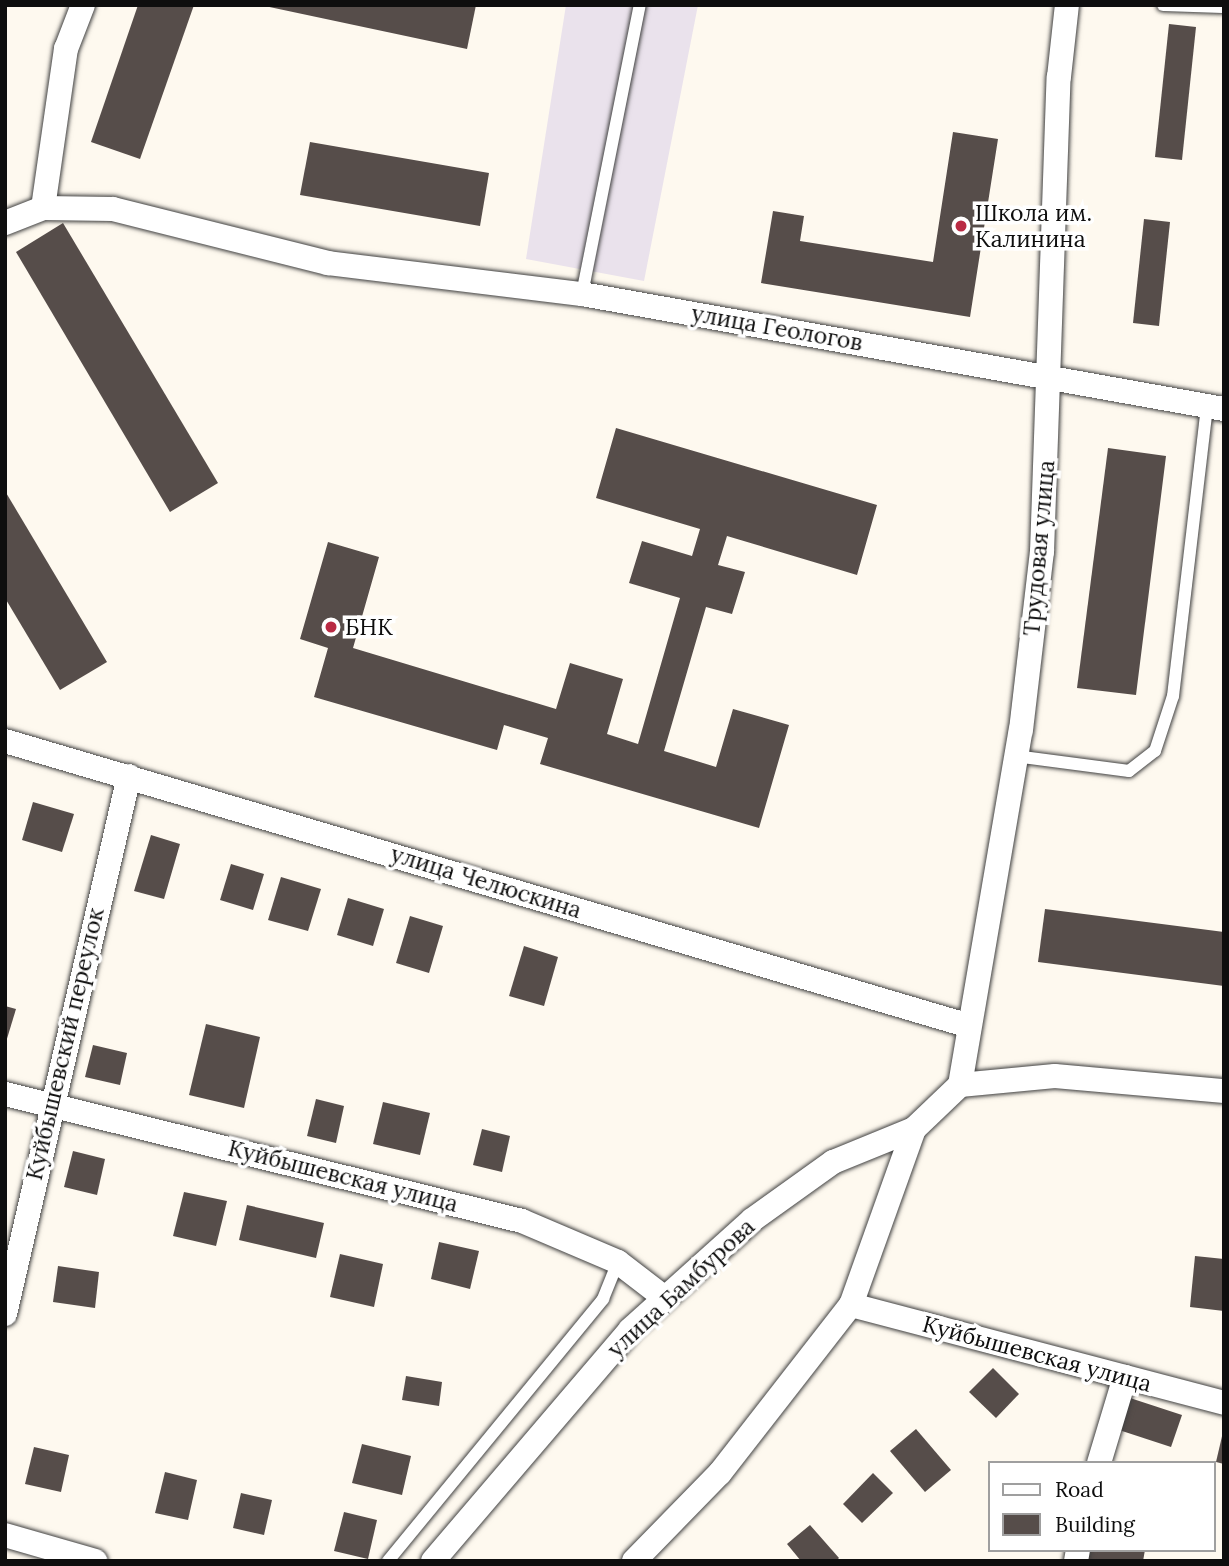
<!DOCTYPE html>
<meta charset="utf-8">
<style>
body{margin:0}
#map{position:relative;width:1229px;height:1566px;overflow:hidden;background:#fef9ef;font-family:Lora,serif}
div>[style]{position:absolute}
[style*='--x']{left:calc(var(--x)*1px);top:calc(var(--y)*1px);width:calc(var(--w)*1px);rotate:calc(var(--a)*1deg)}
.industrial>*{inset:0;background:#eae2ec}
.building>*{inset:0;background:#564d4a}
.roads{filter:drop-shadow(0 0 2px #414141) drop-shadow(0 0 2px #414141)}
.lane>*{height:12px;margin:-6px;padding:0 6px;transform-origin:6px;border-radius:6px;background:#fff}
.street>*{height:24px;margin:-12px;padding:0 12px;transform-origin:12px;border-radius:12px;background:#fff}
.dots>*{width:19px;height:19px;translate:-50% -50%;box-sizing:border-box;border:4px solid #fff;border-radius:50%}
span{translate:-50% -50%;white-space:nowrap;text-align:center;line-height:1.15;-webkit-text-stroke:7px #fff;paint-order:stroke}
.poi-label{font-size:23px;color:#0e0e0e}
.left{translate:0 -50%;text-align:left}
.street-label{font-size:23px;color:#0e0e0e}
.frame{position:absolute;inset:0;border:7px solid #0e0e0e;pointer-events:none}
.legend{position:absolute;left:988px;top:1461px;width:228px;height:91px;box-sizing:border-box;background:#fff;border:2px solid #9f9f9f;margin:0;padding:9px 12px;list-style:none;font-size:21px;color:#0e0e0e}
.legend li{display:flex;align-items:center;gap:14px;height:35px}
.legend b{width:35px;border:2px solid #9f9f9f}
</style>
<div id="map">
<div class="industrial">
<i style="clip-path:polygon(566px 5px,698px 5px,644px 281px,526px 259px)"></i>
</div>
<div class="building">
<i style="clip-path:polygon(138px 5px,194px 5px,140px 159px,91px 142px)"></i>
<i style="clip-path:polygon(260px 5px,476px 5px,467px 49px)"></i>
<i style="clip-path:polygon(1169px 24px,1196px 27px,1182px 160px,1155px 157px)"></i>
<i style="clip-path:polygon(953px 132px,998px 139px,970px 317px,761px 283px,773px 211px,804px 216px,800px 241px,933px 262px)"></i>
<i style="clip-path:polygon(310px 142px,489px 173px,480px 226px,300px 195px)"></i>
<i style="clip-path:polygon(1144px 219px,1170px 222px,1159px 326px,1133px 323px)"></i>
<i style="clip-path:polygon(63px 223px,218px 483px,170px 512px,16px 252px)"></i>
<i style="clip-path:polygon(616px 428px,877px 505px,857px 575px,727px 536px,718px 565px,745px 572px,732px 614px,706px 607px,664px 751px,716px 767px,733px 709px,789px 725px,759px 828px,540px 764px,548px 738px,504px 725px,497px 750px,314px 697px,328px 648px,300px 639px,328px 542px,379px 557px,353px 648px,556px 709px,570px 663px,623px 679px,607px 734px,638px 744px,680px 598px,629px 583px,642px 541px,692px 556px,700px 529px,596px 498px)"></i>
<i style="clip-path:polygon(1108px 448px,1166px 456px,1136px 695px,1077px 688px)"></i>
<i style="clip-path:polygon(5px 491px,107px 662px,60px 690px,5px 598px)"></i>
<i style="clip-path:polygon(33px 802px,74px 814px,62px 852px,22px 840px)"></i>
<i style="clip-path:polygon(151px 835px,180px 844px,164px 899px,134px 891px)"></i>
<i style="clip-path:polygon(231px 864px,264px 874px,253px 910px,220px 900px)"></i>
<i style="clip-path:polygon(281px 877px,321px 889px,308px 931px,268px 920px)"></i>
<i style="clip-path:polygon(348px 898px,384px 909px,373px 946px,337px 935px)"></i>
<i style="clip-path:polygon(1045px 909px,1224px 932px,1224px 986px,1038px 962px)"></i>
<i style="clip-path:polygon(410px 916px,443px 926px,429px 973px,396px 963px)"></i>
<i style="clip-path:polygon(524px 946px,558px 957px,544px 1006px,509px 996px)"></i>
<i style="clip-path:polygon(5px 1006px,16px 1009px,6px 1042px,5px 1042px)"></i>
<i style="clip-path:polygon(206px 1024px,260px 1037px,244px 1108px,189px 1095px)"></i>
<i style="clip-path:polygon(93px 1045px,127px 1053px,120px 1085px,85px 1077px)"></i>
<i style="clip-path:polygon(316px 1099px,344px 1106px,336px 1143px,307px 1136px)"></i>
<i style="clip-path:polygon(383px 1102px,430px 1113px,420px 1155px,373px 1144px)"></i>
<i style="clip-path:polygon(482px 1129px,510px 1136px,502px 1172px,473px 1165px)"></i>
<i style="clip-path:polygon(73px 1151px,105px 1159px,97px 1195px,64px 1187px)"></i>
<i style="clip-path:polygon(184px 1192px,227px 1201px,216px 1246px,173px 1236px)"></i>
<i style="clip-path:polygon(247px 1205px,324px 1223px,316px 1258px,239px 1240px)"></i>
<i style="clip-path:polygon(439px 1242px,479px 1251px,470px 1289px,431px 1279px)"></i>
<i style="clip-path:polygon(340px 1254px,383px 1264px,374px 1307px,330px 1297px)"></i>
<i style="clip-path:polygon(1195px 1256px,1224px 1259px,1224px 1311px,1190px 1307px)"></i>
<i style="clip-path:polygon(58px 1266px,99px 1272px,95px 1308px,53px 1302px)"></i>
<i style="clip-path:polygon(993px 1368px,1019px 1394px,996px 1418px,969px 1392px)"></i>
<i style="clip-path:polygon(406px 1376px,442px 1382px,439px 1406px,402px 1400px)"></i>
<i style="clip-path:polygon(1130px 1398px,1182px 1415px,1171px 1447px,1119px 1430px)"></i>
<i style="clip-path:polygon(916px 1429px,951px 1470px,925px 1492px,890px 1451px)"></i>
<i style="clip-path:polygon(1223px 1432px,1224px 1432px,1224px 1464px,1216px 1462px)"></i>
<i style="clip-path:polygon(362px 1444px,411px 1456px,402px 1495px,352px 1483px)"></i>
<i style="clip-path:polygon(34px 1447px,69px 1455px,61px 1492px,25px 1484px)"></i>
<i style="clip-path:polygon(165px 1472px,197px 1480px,188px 1520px,155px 1513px)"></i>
<i style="clip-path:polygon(873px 1473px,893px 1493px,862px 1523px,843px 1504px)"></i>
<i style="clip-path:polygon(241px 1493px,272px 1500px,264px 1535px,233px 1528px)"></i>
<i style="clip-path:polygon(344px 1512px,377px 1520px,368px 1559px,334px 1551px)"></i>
<i style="clip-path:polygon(810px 1525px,839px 1558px,836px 1561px,801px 1561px,787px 1544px)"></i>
<i style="clip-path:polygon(1084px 1550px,1145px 1550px,1143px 1561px,1090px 1561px,1082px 1559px)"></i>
</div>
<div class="roads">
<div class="lane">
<i style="--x:1163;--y:5;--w:61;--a:1.9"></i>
<i style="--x:582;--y:294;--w:295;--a:-78.7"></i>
<i style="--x:1015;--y:756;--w:115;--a:7.5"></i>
<i style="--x:1129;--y:771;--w:33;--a:-38"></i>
<i style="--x:1155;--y:751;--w:58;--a:-71.9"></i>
<i style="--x:1173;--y:696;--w:292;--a:-83.3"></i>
<i style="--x:388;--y:1561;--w:339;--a:-50.6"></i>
<i style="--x:603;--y:1299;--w:40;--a:-68"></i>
</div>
<div class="street">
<i style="--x:43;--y:208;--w:161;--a:-81.8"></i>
<i style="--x:66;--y:49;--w:47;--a:-68.9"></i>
<i style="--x:5;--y:223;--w:41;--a:-21.5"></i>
<i style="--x:43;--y:208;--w:70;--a:0.8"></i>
<i style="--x:113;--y:209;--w:222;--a:14.1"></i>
<i style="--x:328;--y:263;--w:256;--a:7"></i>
<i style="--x:582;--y:294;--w:652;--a:10.16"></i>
<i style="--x:5;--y:741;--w:1002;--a:16.46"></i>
<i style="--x:960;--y:1085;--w:360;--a:-80.3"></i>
<i style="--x:1021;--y:730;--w:179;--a:-83.3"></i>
<i style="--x:1042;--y:552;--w:475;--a:-88"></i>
<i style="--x:1059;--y:77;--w:72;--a:-83.7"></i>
<i style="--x:5;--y:1094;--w:532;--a:13.8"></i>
<i style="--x:522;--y:1221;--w:104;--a:23.1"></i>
<i style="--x:618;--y:1262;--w:59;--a:37.5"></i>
<i style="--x:851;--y:1305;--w:386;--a:14.7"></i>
<i style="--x:5;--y:1314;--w:552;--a:-77.02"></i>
<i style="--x:1099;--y:1463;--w:90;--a:-73.2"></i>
<i style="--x:5;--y:1535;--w:94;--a:16.1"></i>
<i style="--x:433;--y:1561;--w:304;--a:-49.5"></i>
<i style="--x:630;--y:1330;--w:164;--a:-42"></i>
<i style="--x:752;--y:1220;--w:100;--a:-35.6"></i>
<i style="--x:833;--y:1162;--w:87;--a:-22.2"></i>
<i style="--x:914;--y:1129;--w:64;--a:-43.7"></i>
<i style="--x:960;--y:1085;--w:95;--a:-5.4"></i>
<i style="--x:1055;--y:1076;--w:170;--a:5.1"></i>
<i style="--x:634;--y:1561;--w:123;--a:-45.7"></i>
<i style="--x:720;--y:1473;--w:213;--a:-52.1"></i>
<i style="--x:851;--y:1305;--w:187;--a:-70.3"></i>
<i style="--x:1076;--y:1561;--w:11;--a:-80"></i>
</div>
</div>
<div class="dots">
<i style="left:961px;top:226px;background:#b92a43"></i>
<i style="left:331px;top:627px;background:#b92a43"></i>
</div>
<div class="poi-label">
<span class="left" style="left:975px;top:226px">Школа им.<br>Калинина</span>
<span class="left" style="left:345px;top:627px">БНК</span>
</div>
<div class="street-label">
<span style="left:777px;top:328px;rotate:10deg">улица Геологов</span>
<span style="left:1039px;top:548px;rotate:-85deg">Трудовая улица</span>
<span style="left:486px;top:882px;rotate:17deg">улица Челюскина</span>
<span style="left:65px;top:1044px;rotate:-77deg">Куйбышевский переулок</span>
<span style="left:343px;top:1176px;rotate:14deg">Куйбышевская улица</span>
<span style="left:681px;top:1288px;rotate:-43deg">улица Бамбурова</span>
<span style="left:1037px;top:1354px;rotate:15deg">Куйбышевская улица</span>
</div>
<div class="frame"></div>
<ul class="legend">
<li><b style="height:9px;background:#fff"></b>Road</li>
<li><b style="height:19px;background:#564d4a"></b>Building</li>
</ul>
</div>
